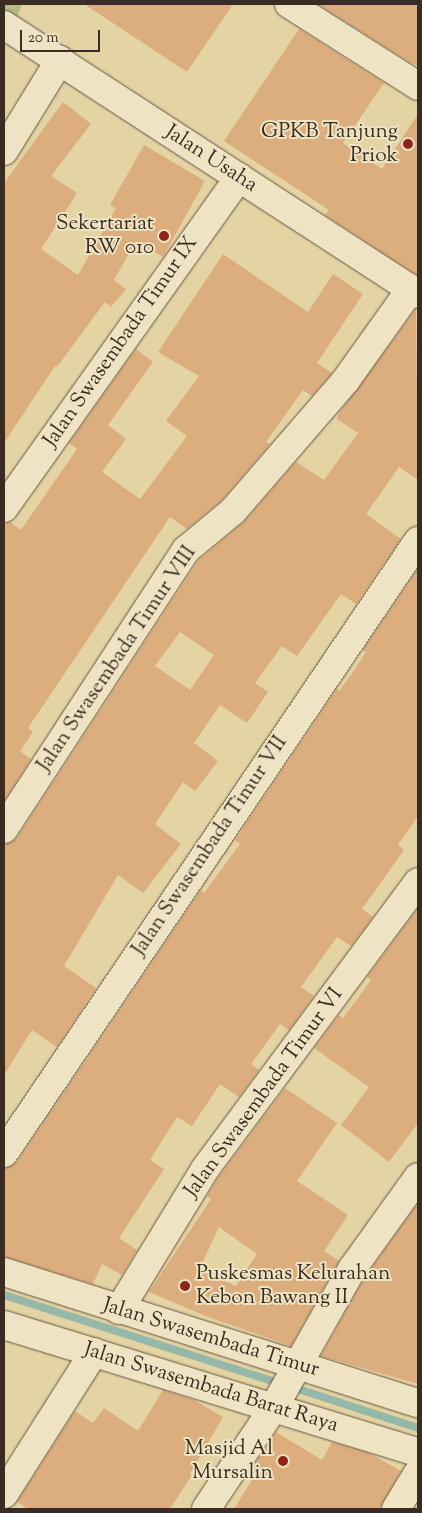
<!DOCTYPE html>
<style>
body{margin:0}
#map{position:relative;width:422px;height:1513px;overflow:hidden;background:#e5d4a3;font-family:"Sorts Mill Goudy",serif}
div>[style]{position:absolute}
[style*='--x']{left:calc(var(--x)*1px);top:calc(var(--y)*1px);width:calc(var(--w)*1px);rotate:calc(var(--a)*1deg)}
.green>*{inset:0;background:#b4bd86}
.stream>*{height:8px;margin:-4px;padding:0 4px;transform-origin:4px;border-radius:4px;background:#96b8a8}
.building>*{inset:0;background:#dcad7d}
.roads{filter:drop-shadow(0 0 1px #655643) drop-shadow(0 0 1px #655643)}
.minor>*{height:28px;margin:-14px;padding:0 14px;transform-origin:14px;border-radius:14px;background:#eee3c3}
.dots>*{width:14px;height:14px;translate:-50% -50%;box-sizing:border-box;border:2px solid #eee3c3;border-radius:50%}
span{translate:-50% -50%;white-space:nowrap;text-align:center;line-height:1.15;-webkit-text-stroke:4px #eee3c3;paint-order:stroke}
.poi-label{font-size:21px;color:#3a2c23}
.right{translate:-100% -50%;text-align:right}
.left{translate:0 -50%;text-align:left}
.street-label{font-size:21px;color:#3a2c23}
.frame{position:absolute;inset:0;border:5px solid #3a2c23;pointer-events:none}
.scale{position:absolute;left:20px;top:30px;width:80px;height:22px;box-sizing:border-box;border:2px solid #3a2c23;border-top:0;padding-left:6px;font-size:15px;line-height:18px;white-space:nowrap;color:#3a2c23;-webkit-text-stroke:4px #eee3c3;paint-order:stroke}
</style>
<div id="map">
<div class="green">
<i style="clip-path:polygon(4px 4px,22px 4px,15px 23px,4px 16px)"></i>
</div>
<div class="stream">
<i style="--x:4;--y:1295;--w:291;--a:17.8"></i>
<i style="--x:292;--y:1387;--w:133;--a:18"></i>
</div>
<div class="building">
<i style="clip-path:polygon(84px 4px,233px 4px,187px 72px)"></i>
<i style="clip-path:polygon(318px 4px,418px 4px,418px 66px,401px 57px)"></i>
<i style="clip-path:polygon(299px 29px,384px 83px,343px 143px,382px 169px,418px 114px,418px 276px,325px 215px,329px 210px,224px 141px)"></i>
<i style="clip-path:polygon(63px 102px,91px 124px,51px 176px,77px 193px,41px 249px,78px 275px,116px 208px,110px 205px,144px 145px,205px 181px,163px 257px,136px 241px,114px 280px,126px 289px,111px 307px,105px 302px,57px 367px,55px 366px,4px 443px,4px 183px)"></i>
<i style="clip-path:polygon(223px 254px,308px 312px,333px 274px,363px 294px,317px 363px,332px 373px,312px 396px,303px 390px,266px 442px,270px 444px,222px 500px,187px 529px,170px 517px,28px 728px,33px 732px,20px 751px,31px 759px,4px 801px,4px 523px,10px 522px,21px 530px,77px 449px,69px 443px,136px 349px,153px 362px,108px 425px,126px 439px,102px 472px,140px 499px,187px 436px,166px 421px,199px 376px,158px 352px)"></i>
<i style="clip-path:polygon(evenodd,416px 309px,418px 480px,399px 467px,366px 514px,401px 539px,356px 604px,341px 594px,297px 656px,282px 646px,255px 683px,268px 692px,247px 723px,220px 705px,194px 743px,218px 761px,195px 791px,183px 782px,155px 824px,181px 844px,143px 893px,118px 875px,64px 966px,96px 988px,57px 1047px,32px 1030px,4px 1075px,4px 845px,17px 838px,198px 561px,245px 521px,296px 462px,324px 480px,358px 433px,337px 419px,338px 414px,416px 309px,180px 632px,214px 655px,190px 690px,155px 666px,180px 632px)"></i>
<i style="clip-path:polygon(418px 569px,418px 816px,398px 845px,404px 850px,362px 909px,373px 917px,351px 946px,337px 937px,301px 987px,314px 996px,289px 1030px,280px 1024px,251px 1064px,259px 1070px,239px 1097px,220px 1084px,192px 1126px,177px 1117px,150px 1160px,164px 1169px,119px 1238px,137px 1250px,122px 1275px,102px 1264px,93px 1284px,4px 1257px,4px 1168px,17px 1162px,201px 890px,204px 893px,240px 844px,235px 840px,337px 689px,339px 691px,352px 673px,366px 652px,363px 650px)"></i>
<i style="clip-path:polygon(418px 908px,418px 1123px,389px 1162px,341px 1125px,369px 1087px,314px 1048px,339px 1015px,343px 1018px,371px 980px,367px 977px)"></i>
<i style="clip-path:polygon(evenodd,285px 1088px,337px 1123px,297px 1181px,348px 1215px,324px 1251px,339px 1261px,291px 1346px,208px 1317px,149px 1292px,211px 1199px,207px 1196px,218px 1178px,285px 1088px,219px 1227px,257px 1254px,236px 1286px,199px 1270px,219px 1227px)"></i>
<i style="clip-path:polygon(418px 1203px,418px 1384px,321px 1356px,365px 1277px)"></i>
<i style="clip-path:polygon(163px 1390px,194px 1400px,223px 1417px,190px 1474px,192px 1475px,170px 1509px,28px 1509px,17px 1502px,75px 1411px,93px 1423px,104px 1408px,138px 1431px)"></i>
<i style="clip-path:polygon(276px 1432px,322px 1460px,332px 1442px,369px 1453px,401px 1471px,380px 1509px,234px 1509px,258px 1470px,253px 1467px)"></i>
</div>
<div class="roads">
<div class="minor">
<i style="--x:289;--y:4;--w:153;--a:32.4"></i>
<i style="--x:4;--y:25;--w:494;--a:33"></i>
<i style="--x:4;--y:151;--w:107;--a:-58.4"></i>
<i style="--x:4;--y:508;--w:406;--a:-54.6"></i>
<i style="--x:4;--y:829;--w:333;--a:-56.9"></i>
<i style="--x:186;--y:550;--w:61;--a:-39.7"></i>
<i style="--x:233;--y:511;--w:173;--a:-49.2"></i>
<i style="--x:346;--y:380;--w:112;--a:-54.5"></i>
<i style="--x:4;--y:1153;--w:739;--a:-55.92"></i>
<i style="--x:4;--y:1272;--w:434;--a:17.6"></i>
<i style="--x:119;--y:1310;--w:165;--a:-58.6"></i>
<i style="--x:205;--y:1169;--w:357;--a:-53.4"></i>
<i style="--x:4;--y:1325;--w:433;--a:17.1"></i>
<i style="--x:4;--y:1494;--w:168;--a:-57.6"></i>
<i style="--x:206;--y:1509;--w:123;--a:-56.3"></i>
<i style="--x:274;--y:1407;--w:159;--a:-60.5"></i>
<i style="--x:352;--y:1269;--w:113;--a:-54.3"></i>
<i style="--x:396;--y:1509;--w:42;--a:-58.6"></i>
</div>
</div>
<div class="dots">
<i style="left:408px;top:144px;background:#8f2418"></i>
<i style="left:164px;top:236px;background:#8f2418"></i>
<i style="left:185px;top:1286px;background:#8f2418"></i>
<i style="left:283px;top:1461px;background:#8f2418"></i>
</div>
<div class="poi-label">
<span class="right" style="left:398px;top:144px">GPKB Tanjung<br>Priok</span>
<span class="right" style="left:154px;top:236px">Sekertariat<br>RW 010</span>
<span class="left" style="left:196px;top:1286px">Puskesmas Kelurahan<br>Kebon Bawang II</span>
<span class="right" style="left:273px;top:1461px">Masjid Al<br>Mursalin</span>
</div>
<div class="street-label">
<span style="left:211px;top:159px;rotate:33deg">Jalan Usaha</span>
<span style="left:121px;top:342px;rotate:-55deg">Jalan Swasembada Timur IX</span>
<span style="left:117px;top:659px;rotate:-56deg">Jalan Swasembada Timur VIII</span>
<span style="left:210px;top:846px;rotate:-56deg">Jalan Swasembada Timur VII</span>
<span style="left:264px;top:1093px;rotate:-54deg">Jalan Swasembada Timur VI</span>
<span style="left:211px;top:1338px;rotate:17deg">Jalan Swasembada Timur</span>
<span style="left:211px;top:1388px;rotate:17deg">Jalan Swasembada Barat Raya</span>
</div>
<div class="frame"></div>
<div class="scale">20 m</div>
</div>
